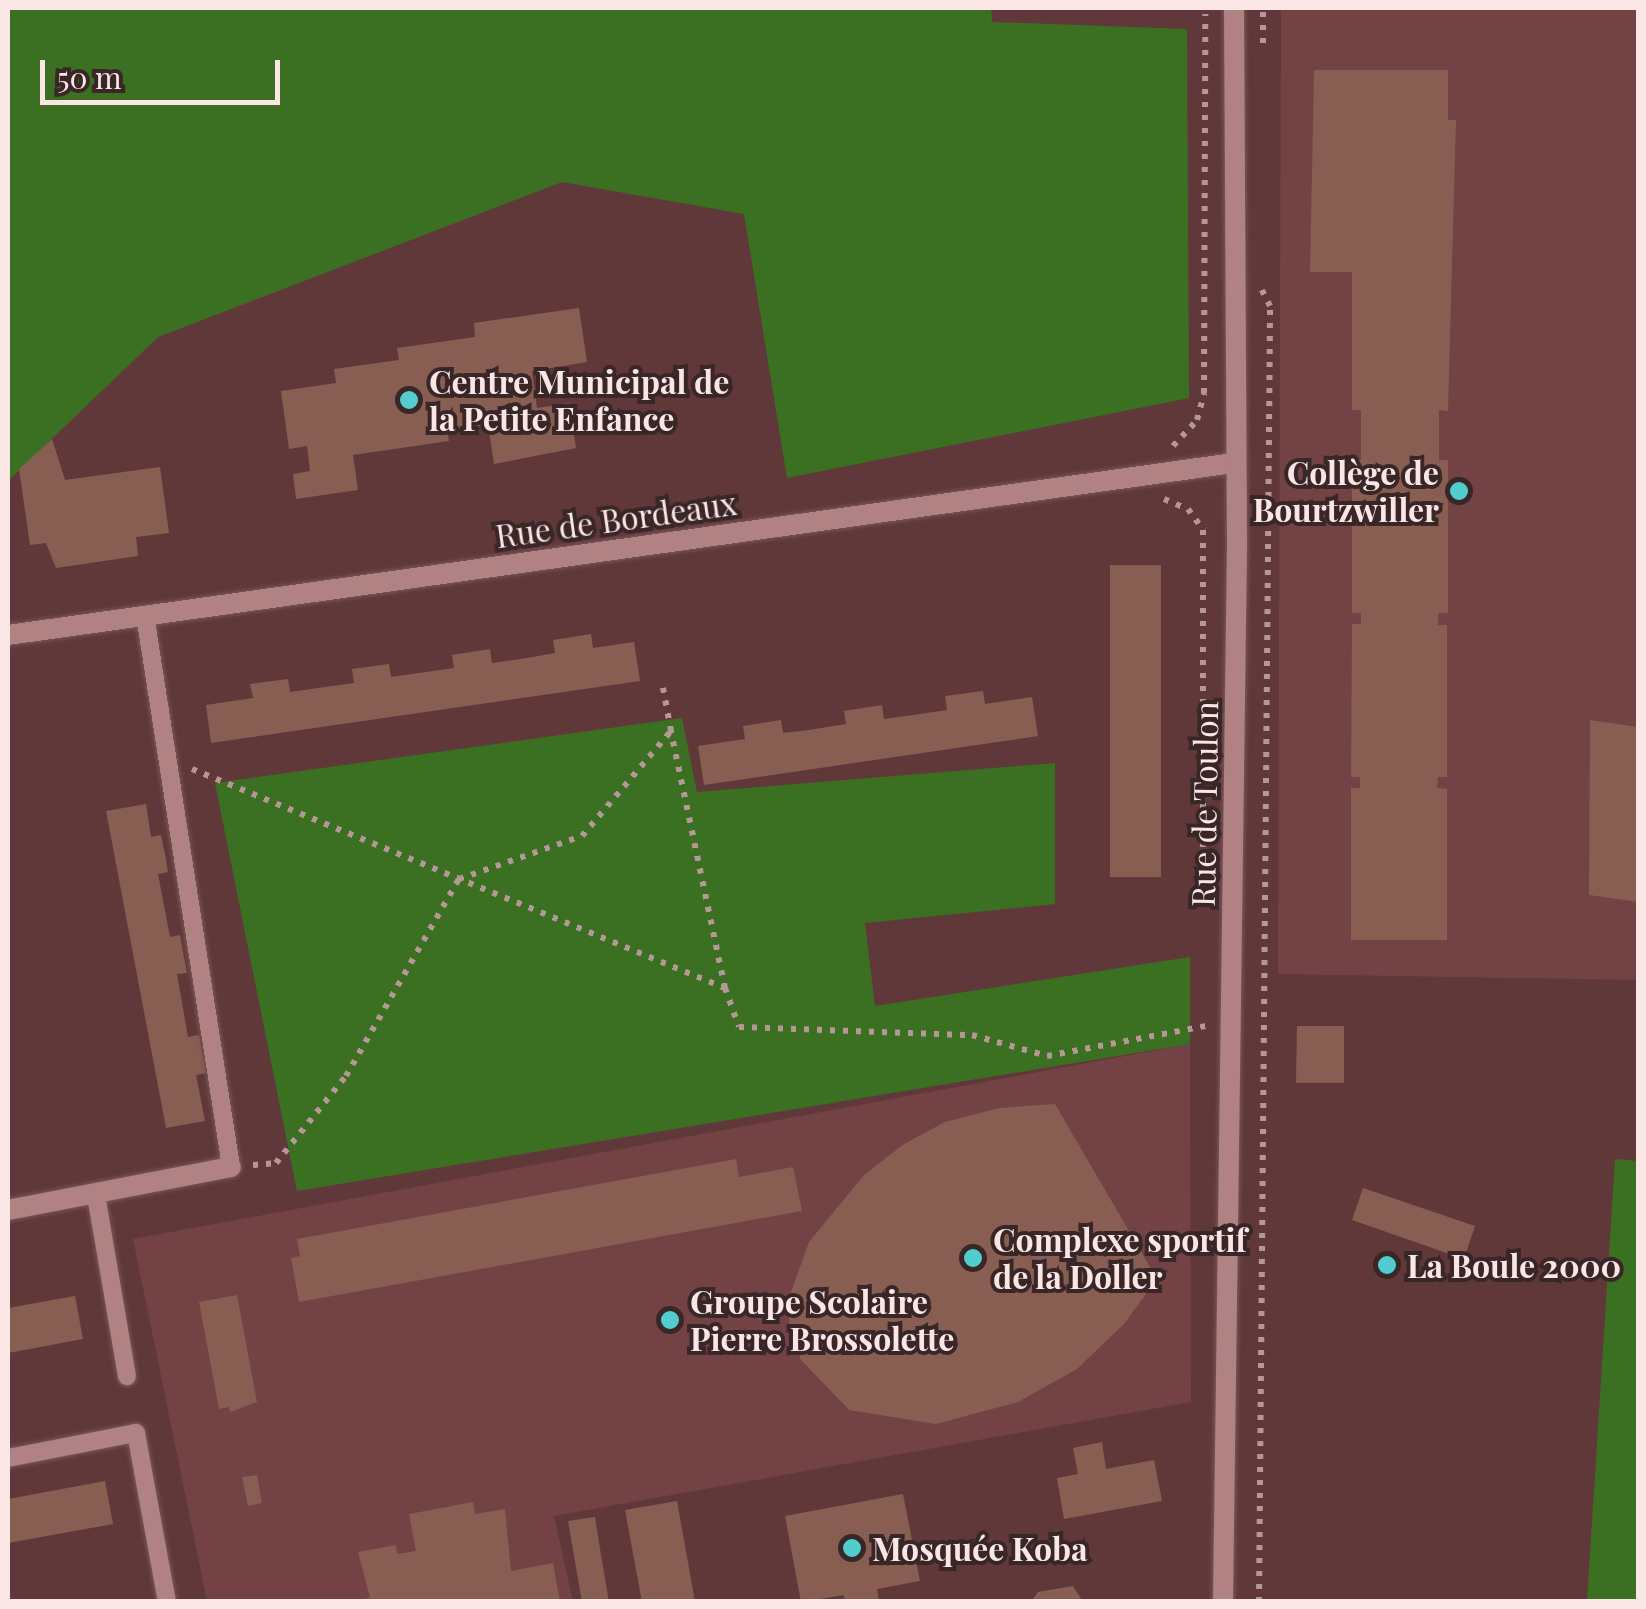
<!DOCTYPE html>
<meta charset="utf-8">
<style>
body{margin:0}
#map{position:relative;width:1646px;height:1609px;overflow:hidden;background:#61383a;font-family:"Playfair Display",serif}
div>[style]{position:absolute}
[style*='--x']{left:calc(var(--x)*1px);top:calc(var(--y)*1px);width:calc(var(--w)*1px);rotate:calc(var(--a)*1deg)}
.built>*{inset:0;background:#724244}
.green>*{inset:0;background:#3b7022}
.building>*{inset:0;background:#885e52}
.path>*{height:6px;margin-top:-3px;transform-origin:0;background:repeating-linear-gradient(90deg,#b59798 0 5px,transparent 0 13px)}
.roads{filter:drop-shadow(0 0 2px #775758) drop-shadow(0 0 2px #775758)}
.lane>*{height:18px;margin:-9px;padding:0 9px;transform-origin:9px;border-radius:9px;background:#b08283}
.street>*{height:20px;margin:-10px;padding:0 10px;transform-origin:10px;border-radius:10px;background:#b08283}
.dots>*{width:28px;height:28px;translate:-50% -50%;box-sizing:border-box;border:5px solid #392626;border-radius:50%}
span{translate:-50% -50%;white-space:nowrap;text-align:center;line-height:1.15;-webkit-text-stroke:8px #392626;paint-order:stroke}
.poi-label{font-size:32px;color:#fbe6e6;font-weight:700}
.left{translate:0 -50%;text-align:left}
.right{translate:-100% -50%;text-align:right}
.street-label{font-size:32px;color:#fbe6e6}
.frame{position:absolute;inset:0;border:10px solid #fbe6e6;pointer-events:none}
.scale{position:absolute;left:40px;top:60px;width:240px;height:45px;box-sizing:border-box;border:5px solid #fbe6e6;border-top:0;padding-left:12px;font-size:30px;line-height:35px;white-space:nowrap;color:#fbe6e6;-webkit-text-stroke:8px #392626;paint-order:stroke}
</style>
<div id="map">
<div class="built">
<i style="clip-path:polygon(1281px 8px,1638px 8px,1638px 980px,1278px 974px)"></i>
<i style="clip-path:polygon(1190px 1044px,1191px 1402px,554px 1516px,573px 1601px,207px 1601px,133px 1239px)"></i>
</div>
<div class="green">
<i style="clip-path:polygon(8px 8px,991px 8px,992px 22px,1187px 29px,1189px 398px,787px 478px,744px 214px,562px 182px,158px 337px,8px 481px)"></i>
<i style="clip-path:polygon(682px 718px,697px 792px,1055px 763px,1055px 904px,865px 923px,875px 1006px,1190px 957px,1190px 1044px,297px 1191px,215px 783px)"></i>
<i style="clip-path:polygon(1615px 1159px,1638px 1161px,1638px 1601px,1587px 1601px)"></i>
</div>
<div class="building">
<i style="clip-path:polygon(1314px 70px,1448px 70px,1448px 120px,1456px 120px,1448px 411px,1439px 410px,1439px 460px,1448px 460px,1448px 613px,1438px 613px,1438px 625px,1447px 625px,1447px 777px,1438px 777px,1437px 788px,1447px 789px,1447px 940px,1351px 940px,1351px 788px,1360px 788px,1360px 777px,1351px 777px,1352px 624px,1361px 624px,1361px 613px,1352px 613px,1352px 460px,1361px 460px,1361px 410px,1352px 410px,1352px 272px,1310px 272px)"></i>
<i style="clip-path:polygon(579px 308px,587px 362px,532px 371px,537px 408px,569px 403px,576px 448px,494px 464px,488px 425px,447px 430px,449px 441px,353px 455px,358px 490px,296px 499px,293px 474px,310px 471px,307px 446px,289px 449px,281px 391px,336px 383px,334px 369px,399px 360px,397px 348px,475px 337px,474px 323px)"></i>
<i style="clip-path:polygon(52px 439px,65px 480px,160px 467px,169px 533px,136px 537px,138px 556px,56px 568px,46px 543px,30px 545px,19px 469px)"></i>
<i style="clip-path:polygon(1110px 565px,1161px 565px,1161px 877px,1110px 877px)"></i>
<i style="clip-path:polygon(591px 634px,593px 648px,634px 642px,640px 681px,211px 743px,206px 705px,253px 698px,250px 684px,288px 679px,290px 692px,354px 683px,352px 669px,389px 664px,391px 677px,454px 668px,452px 655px,490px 649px,492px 663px,527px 658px,555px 653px,553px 640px)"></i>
<i style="clip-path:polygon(983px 691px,985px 704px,1032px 697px,1038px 736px,704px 785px,698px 746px,745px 739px,743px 726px,781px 720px,783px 733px,809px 730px,846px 724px,844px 711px,882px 705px,884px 719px,920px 714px,947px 710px,945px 696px)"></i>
<i style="clip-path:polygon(1590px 720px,1638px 727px,1638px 902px,1589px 895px)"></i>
<i style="clip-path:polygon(146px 804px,151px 837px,161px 835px,165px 854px,168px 872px,158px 874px,170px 937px,180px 935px,183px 952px,187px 973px,177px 974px,188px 1037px,199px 1035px,206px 1073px,196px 1075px,205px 1121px,166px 1128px,106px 811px)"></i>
<i style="clip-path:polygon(1297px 1026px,1344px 1026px,1344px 1083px,1296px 1083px)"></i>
<i style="clip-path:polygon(1055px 1104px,1157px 1279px,1124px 1324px,1077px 1369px,1018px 1402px,936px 1424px,849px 1410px,801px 1360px,791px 1333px,787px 1303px,809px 1242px,864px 1175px,904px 1144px,945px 1122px,999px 1108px)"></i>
<i style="clip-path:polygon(736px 1159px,739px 1177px,793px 1167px,802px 1211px,299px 1302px,291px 1258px,300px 1256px,297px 1239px)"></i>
<i style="clip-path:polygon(1363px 1188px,1475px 1226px,1464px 1259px,1352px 1220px)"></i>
<i style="clip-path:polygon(237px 1295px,257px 1402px,230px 1412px,229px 1407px,219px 1409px,199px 1302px)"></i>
<i style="clip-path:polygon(75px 1296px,83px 1339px,8px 1353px,8px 1308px)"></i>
<i style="clip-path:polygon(1102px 1442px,1106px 1469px,1154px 1460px,1162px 1501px,1064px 1519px,1057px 1478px,1078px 1474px,1073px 1448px)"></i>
<i style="clip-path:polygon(257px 1475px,262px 1503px,248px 1506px,242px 1477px)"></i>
<i style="clip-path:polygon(105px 1481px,113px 1524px,8px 1543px,8px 1499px)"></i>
<i style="clip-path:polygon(903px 1494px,920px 1581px,877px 1589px,879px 1602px,845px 1602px,844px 1595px,801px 1602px,785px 1516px)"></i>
<i style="clip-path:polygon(677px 1501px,695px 1602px,642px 1602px,625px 1510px)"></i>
<i style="clip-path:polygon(473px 1502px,475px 1514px,505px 1509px,511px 1571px,553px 1563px,560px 1602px,359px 1602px,370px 1597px,358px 1552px,396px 1545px,397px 1554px,416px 1551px,409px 1514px)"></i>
<i style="clip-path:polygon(595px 1517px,601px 1555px,609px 1602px,582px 1602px,577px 1573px,568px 1521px)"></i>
<i style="clip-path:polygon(1073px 1586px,1083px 1602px,1031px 1602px,1038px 1592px)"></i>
</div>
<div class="path">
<i style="--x:1263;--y:43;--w:35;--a:-90"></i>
<i style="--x:1173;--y:446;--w:35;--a:-47"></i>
<i style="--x:1197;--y:420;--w:28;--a:-75"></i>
<i style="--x:1204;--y:393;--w:379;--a:-89.8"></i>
<i style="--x:1164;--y:499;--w:26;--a:23"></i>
<i style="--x:1188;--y:509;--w:26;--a:54"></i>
<i style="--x:1203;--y:530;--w:361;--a:90"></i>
<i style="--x:192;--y:769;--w:576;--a:22.34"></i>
<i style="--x:725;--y:988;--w:263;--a:-101.9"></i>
<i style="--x:725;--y:988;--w:41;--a:70.3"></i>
<i style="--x:739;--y:1027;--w:233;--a:2"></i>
<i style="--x:972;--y:1035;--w:78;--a:15.6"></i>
<i style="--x:1047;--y:1056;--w:162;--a:-10.7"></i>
<i style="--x:253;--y:1165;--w:23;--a:-5"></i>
<i style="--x:276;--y:1163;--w:112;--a:-51.2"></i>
<i style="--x:346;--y:1076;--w:227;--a:-60.2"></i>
<i style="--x:459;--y:879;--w:130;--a:-19.3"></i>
<i style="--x:582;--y:836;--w:138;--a:-49.7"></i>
<i style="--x:671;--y:731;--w:44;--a:-100.5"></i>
<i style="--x:1259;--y:1602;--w:1296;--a:-89.51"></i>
<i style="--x:1270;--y:306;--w:18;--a:-117"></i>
</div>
<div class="roads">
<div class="lane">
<i style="--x:145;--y:615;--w:559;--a:81.14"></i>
<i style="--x:96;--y:1195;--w:184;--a:80.3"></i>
<i style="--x:8;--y:1458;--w:130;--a:-11.1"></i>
<i style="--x:136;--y:1433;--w:172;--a:79.6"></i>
</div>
<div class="street">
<i style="--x:8;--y:635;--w:1238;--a:-7.99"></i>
<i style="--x:8;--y:1210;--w:227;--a:-10.9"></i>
<i style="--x:1223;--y:1602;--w:1059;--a:-89.24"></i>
<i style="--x:1237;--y:543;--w:535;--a:-90.32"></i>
</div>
</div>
<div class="dots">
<i style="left:409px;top:400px;background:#52cdcf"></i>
<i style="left:1459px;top:491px;background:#52cdcf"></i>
<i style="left:973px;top:1258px;background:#52cdcf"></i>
<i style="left:1387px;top:1265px;background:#52cdcf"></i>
<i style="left:670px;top:1320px;background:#52cdcf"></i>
<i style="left:852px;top:1548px;background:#52cdcf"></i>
</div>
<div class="poi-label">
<span class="left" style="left:429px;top:400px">Centre Municipal de<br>la Petite Enfance</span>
<span class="right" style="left:1439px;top:491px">Collège de<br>Bourtzwiller</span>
<span class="left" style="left:993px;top:1258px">Complexe sportif<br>de la Doller</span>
<span class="left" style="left:1407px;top:1265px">La Boule 2000</span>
<span class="left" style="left:690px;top:1320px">Groupe Scolaire<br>Pierre Brossolette</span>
<span class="left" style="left:872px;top:1548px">Mosquée Koba</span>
</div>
<div class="street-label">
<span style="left:616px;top:519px;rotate:-8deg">Rue de Bordeaux</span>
<span style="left:1204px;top:804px;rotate:-89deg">Rue de Toulon</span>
</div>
<div class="frame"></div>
<div class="scale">50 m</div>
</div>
